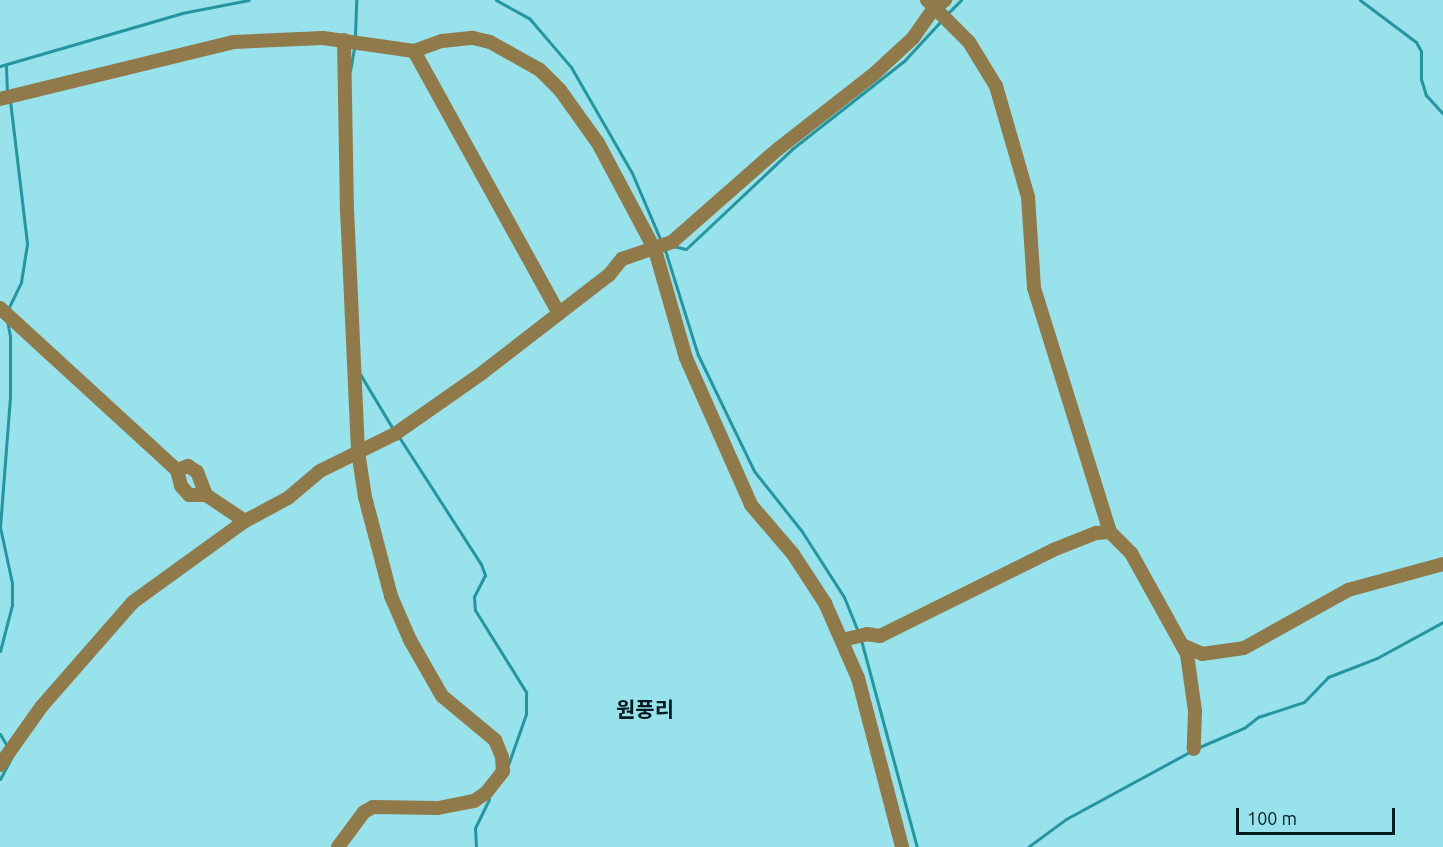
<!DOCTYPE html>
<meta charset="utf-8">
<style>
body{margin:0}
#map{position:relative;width:1443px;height:847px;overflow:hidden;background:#97e2eb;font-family:Ubuntu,"Noto Sans KR",sans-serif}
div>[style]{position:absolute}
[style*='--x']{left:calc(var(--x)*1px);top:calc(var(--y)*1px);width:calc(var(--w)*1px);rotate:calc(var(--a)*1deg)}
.stream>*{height:3px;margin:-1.5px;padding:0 1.5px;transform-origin:1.5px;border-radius:1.5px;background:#2595a0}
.minor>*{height:14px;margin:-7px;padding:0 7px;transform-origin:7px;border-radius:7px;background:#917a4a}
span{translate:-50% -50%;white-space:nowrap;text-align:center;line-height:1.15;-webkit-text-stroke:4.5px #97e2eb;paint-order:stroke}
.quarter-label{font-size:21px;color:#001b1f;font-weight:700}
.scale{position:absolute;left:1236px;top:808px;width:159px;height:27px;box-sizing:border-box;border:3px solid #001b1f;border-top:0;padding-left:8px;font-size:18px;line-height:21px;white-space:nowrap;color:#001b1f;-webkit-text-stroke:4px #97e2eb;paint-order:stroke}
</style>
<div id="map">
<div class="stream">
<i style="--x:496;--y:0;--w:38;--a:29"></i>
<i style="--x:529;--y:18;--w:65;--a:49.4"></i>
<i style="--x:571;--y:67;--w:122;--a:60.1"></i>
<i style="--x:632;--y:173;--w:74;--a:66.9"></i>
<i style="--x:1360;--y:0;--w:70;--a:36.9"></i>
<i style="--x:1416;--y:42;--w:10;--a:61"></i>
<i style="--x:1421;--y:51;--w:28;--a:90"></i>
<i style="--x:1421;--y:79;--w:17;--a:73"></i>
<i style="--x:1426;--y:95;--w:25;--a:48"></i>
<i style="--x:947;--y:14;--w:20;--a:-45"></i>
<i style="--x:355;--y:36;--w:36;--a:-88"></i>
<i style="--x:6;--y:65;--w:25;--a:88"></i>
<i style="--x:0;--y:66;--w:190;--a:-16.2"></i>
<i style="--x:182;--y:13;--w:68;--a:-11"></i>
<i style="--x:350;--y:71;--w:23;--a:-80"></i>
<i style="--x:673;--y:246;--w:13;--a:13"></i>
<i style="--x:686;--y:249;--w:146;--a:-43.3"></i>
<i style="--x:792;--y:149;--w:144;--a:-38.2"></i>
<i style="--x:905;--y:60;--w:53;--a:-47.3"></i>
<i style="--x:665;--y:250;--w:110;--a:72.6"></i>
<i style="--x:698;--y:355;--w:129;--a:64.2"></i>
<i style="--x:754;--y:471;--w:75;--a:51.5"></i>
<i style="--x:801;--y:530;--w:80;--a:57.3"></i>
<i style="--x:844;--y:597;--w:37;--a:68"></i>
<i style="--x:9;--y:307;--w:28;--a:-64"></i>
<i style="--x:21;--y:282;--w:39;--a:-81"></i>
<i style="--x:27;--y:243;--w:144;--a:-96.8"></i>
<i style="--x:360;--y:374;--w:64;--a:59"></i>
<i style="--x:399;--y:437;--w:151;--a:57.2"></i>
<i style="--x:481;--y:564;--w:12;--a:70"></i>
<i style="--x:485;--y:575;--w:25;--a:117"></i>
<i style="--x:474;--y:597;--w:13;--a:86"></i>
<i style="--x:475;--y:610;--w:97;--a:58.1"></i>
<i style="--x:526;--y:692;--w:22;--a:90"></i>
<i style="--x:526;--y:714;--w:54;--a:109.4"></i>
<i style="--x:861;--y:640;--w:214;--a:74.9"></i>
<i style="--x:0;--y:651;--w:48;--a:-75.4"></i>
<i style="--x:12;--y:605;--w:22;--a:-90"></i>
<i style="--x:12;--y:583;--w:57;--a:-102.1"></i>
<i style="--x:0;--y:527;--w:129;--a:-85.6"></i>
<i style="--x:10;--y:398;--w:62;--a:-90"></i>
<i style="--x:10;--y:336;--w:15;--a:-101"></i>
<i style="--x:0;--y:734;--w:14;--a:60"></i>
<i style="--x:1197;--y:748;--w:51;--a:-23.1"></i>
<i style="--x:1244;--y:728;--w:18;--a:-38"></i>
<i style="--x:1258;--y:717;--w:48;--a:-18.1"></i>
<i style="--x:1304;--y:702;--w:35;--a:-46"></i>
<i style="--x:1328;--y:677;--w:53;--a:-21.2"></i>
<i style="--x:1377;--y:658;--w:75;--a:-28.6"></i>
<i style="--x:0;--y:779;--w:24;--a:-62"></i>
<i style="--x:476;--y:847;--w:19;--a:-93"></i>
<i style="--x:475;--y:828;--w:32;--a:-64"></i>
<i style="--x:1028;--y:847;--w:47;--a:-36.4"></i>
<i style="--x:1066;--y:819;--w:142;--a:-28.5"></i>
</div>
<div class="minor">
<i style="--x:927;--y:0;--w:59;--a:45"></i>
<i style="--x:969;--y:42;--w:52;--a:58.5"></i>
<i style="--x:996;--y:86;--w:116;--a:73.9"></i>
<i style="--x:1028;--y:197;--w:91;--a:86.2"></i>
<i style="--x:1034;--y:288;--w:256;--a:72.7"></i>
<i style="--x:414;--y:51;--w:300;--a:61.1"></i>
<i style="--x:0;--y:99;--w:241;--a:-13.7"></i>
<i style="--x:234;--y:42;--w:89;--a:-2.6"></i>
<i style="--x:323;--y:38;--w:92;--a:8.1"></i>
<i style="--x:414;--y:51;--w:30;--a:-20"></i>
<i style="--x:442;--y:41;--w:31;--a:-6"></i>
<i style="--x:473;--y:38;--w:17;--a:13"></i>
<i style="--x:490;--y:42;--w:57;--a:29.2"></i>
<i style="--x:540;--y:70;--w:28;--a:45"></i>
<i style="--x:560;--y:90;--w:65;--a:54.4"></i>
<i style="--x:598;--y:143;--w:121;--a:62"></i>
<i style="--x:655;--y:250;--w:112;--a:74"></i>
<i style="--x:686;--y:358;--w:161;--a:66.1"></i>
<i style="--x:751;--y:505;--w:65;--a:49.4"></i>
<i style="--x:793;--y:554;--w:59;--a:56.9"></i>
<i style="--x:825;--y:603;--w:82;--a:66.3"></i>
<i style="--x:858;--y:678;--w:175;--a:75.4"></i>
<i style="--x:0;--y:308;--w:240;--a:42.5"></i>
<i style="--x:177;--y:470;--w:16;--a:76"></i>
<i style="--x:181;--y:486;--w:12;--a:48"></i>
<i style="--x:189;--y:495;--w:17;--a:0"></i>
<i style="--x:206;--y:495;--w:25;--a:-111"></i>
<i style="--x:197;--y:472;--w:11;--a:-146"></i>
<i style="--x:188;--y:466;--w:12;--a:160"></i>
<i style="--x:206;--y:495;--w:47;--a:33.7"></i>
<i style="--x:842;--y:640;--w:26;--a:-13"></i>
<i style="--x:867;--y:634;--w:13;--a:9"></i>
<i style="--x:880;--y:636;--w:193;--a:-26.4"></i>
<i style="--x:1053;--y:550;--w:46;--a:-21.6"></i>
<i style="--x:1096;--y:533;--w:14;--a:-4"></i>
<i style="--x:1110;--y:532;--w:30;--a:45"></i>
<i style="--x:1131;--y:553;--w:115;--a:61"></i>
<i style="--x:1187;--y:654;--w:58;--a:82"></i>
<i style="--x:1195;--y:711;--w:38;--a:92"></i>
<i style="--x:1182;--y:645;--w:22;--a:24"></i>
<i style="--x:1202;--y:654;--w:42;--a:-8.1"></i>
<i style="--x:1244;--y:648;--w:119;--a:-29.1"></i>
<i style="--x:1348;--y:590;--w:98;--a:-15.3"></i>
<i style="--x:0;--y:765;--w:72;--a:-54.6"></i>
<i style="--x:42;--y:706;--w:138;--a:-48.8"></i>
<i style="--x:133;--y:602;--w:138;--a:-35.9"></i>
<i style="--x:245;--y:521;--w:49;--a:-28.1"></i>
<i style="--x:288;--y:498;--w:42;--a:-40.2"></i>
<i style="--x:320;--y:471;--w:84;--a:-26.3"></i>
<i style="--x:395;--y:434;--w:106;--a:-35"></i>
<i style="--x:482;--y:373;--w:160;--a:-37.7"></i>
<i style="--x:609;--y:275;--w:21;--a:-51"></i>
<i style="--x:622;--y:259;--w:53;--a:-18.8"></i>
<i style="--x:672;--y:242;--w:141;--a:-41.3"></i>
<i style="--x:778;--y:149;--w:122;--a:-38"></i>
<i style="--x:874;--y:74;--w:53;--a:-42.7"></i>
<i style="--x:913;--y:38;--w:37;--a:-55"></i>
<i style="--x:934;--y:8;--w:14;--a:-36"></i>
<i style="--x:338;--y:847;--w:44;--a:-53.4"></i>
<i style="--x:364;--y:812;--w:10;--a:-29"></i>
<i style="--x:373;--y:807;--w:65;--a:0.9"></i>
<i style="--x:438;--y:808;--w:37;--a:-11"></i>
<i style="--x:474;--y:801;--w:14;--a:-34"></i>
<i style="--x:486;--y:793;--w:28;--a:-52"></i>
<i style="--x:503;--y:771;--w:14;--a:-94"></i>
<i style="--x:502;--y:757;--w:18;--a:-112"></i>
<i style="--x:495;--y:740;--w:69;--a:-140.3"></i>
<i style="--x:442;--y:696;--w:64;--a:-119.7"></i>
<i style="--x:410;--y:640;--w:48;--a:-113.4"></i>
<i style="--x:391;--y:596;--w:102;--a:-104.7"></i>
<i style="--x:365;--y:497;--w:47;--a:-98.7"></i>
<i style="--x:358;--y:451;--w:239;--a:-92.6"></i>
<i style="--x:347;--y:212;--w:172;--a:-91"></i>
</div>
<div class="quarter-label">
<span style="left:645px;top:709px">원풍리</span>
</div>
<div class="scale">100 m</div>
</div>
